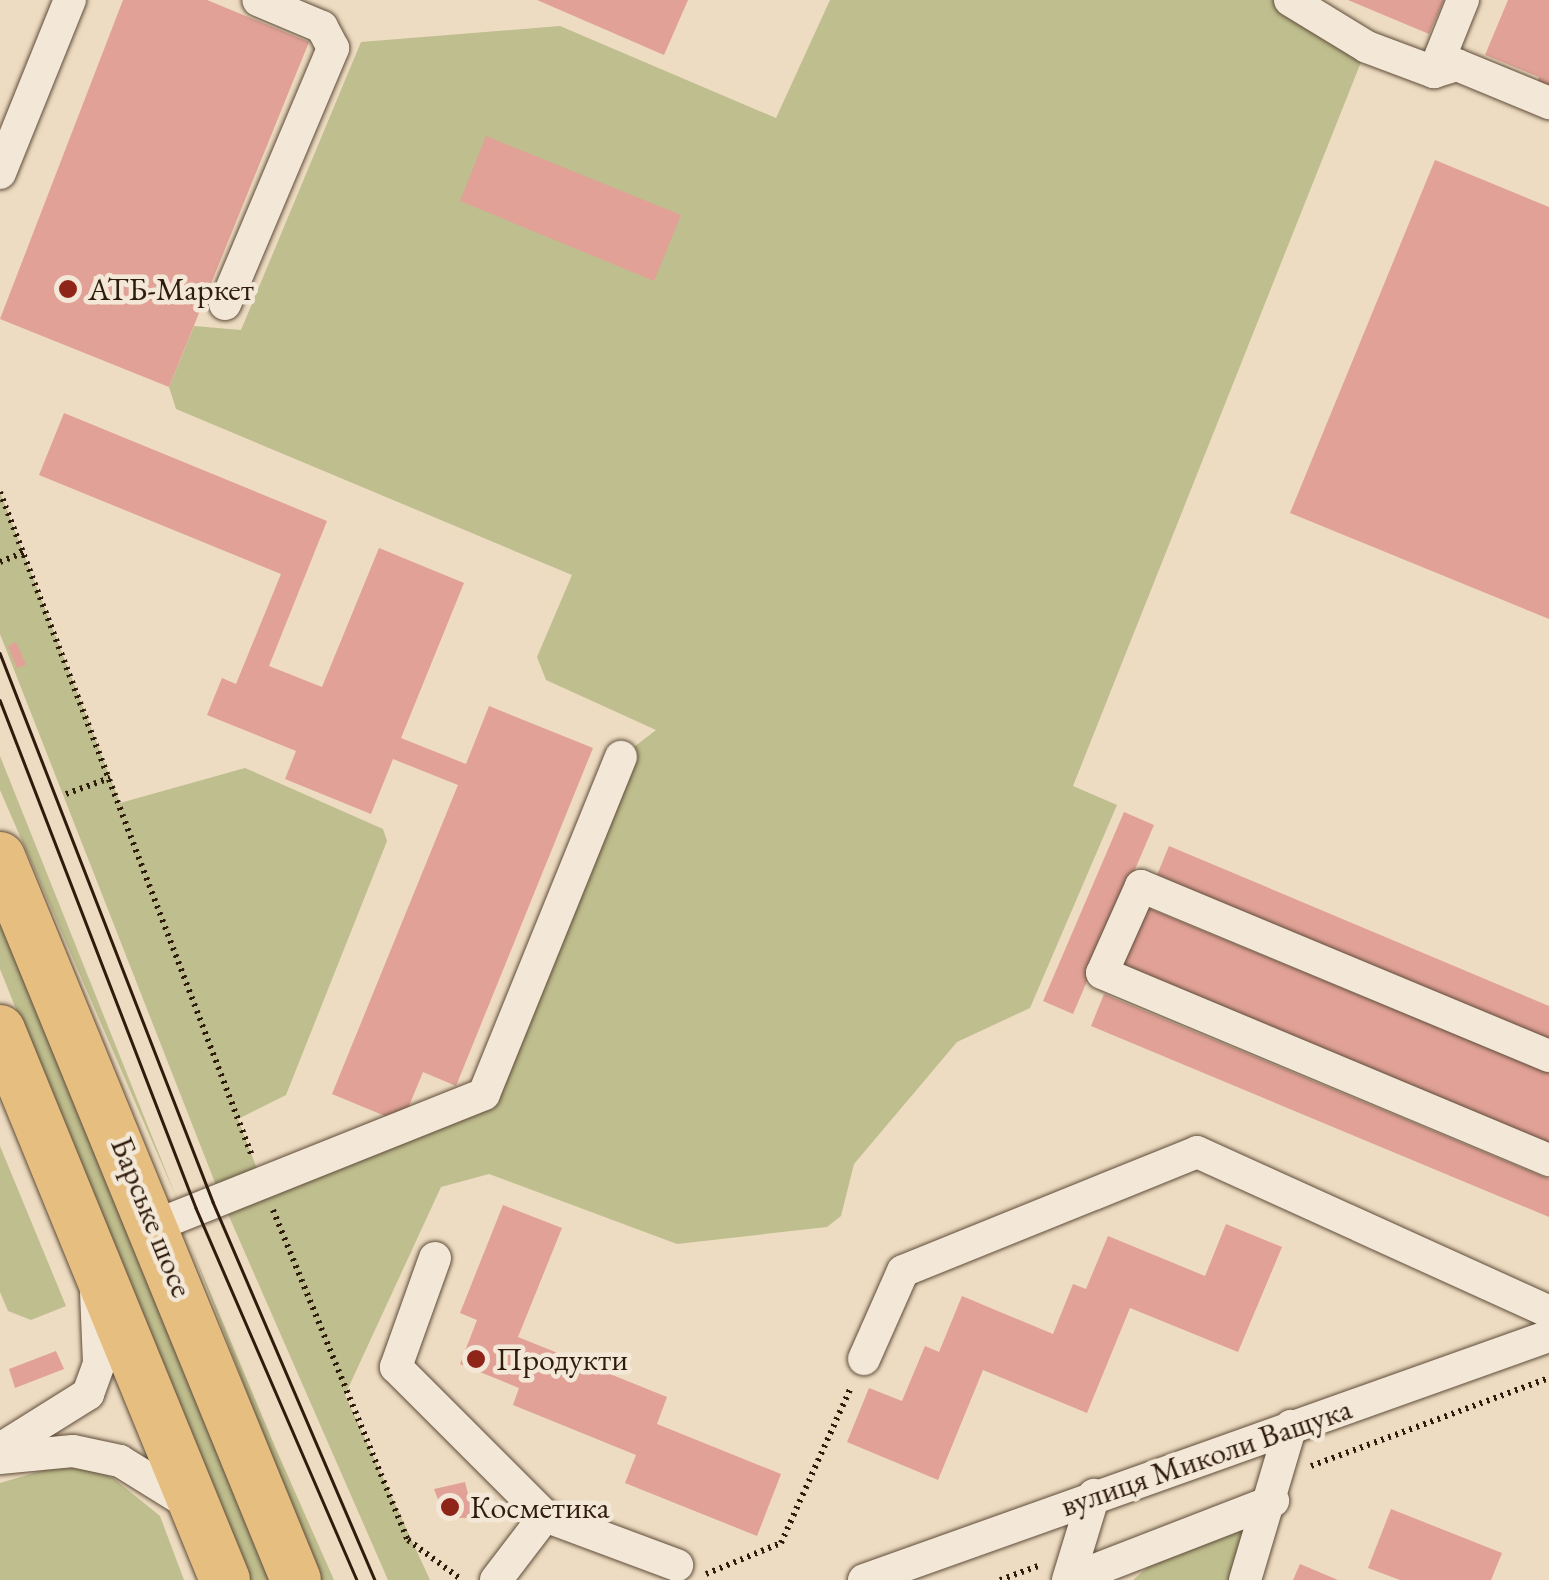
<!DOCTYPE html>
<meta charset="utf-8">
<style>
body{margin:0}
#map{position:relative;width:1549px;height:1580px;overflow:hidden;background:#eddcc1;font-family:"EB Garamond",serif}
div>[style]{position:absolute}
[style*='--x']{left:calc(var(--x)*1px);top:calc(var(--y)*1px);width:calc(var(--w)*1px);rotate:calc(var(--a)*1deg)}
.green>*{inset:0;background:#bfbe8e}
.building>*{inset:0;background:#e1a196}
.path>*{height:6px;margin-top:-3px;transform-origin:0;background:repeating-linear-gradient(90deg,#301c0d 0 2.5px,transparent 0 7.5px)}
.roads{filter:drop-shadow(0 0 2px #5f4c3a) drop-shadow(0 0 2px #5f4c3a)}
.minor>*{height:32px;margin:-16px;padding:0 16px;transform-origin:16px;border-radius:16px;background:#f3e8d7}
.highway>*{height:50px;margin:-25px;padding:0 25px;transform-origin:25px;border-radius:25px;background:#e6be80}
.tram>*{height:2.5px;margin:-1.25px;padding:0 1.25px;transform-origin:1.25px;border-radius:1.25px;background:#301c0d}
.dots>*{width:28px;height:28px;translate:-50% -50%;box-sizing:border-box;border:5px solid #f3e8d7;border-radius:50%}
span{translate:-50% -50%;white-space:nowrap;text-align:center;line-height:1.15;-webkit-text-stroke:9px #f3e8d7;paint-order:stroke}
.poi-label{font-size:32px;color:#301c0d}
.left{translate:0 -50%;text-align:left}
.street-label{font-size:32px;color:#301c0d}
</style>
<div id="map">
<div class="green">
<i style="clip-path:polygon(830px 0,1273px 0,1367px 47px,1073px 786px,1117px 805px,1030px 1008px,957px 1042px,854px 1164px,841px 1216px,827px 1227px,677px 1244px,489px 1174px,441px 1187px,345px 1395px,430px 1580px,388px 1580px,221px 1198px,0 634px,0 492px,120px 803px,245px 768px,383px 829px,387px 841px,286px 1095px,238px 1119px,262px 1182px,484px 1094px,621px 757px,656px 730px,546px 680px,537px 657px,572px 575px,176px 409px,169px 387px,194px 326px,241px 330px,361px 42px,560px 26px,776px 118px)"></i>
<i style="clip-path:polygon(0 756px,177px 1199px,0 790px)"></i>
<i style="clip-path:polygon(0 894px,276px 1580px,244px 1580px,0 969px)"></i>
<i style="clip-path:polygon(0 1146px,66px 1306px,31px 1320px,8px 1311px,0 1292px)"></i>
<i style="clip-path:polygon(190px 1244px,276px 1449px,334px 1580px,319px 1580px)"></i>
<i style="clip-path:polygon(64px 1464px,112px 1477px,160px 1516px,184px 1580px,0 1580px,0 1483px)"></i>
<i style="clip-path:polygon(1261px 1513px,1236px 1580px,1133px 1580px,1160px 1556px)"></i>
</div>
<div class="building">
<i style="clip-path:polygon(123px 0,207px 0,309px 42px,169px 387px,0 319px)"></i>
<i style="clip-path:polygon(537px 0,688px 0,664px 55px)"></i>
<i style="clip-path:polygon(1348px 0,1444px 0,1429px 34px)"></i>
<i style="clip-path:polygon(1508px 0,1549px 0,1549px 91px,1536px 86px,1539px 77px,1485px 55px)"></i>
<i style="clip-path:polygon(486px 136px,681px 215px,654px 281px,460px 201px)"></i>
<i style="clip-path:polygon(1435px 160px,1549px 207px,1549px 619px,1290px 513px)"></i>
<i style="clip-path:polygon(64px 413px,327px 521px,269px 666px,322px 687px,379px 548px,464px 583px,401px 738px,466px 764px,489px 706px,593px 748px,456px 1086px,423px 1072px,402px 1123px,332px 1094px,458px 785px,393px 759px,371px 814px,285px 779px,296px 751px,207px 715px,222px 678px,236px 684px,281px 574px,39px 475px)"></i>
<i style="clip-path:polygon(16px 642px,26px 665px,17px 668px,8px 646px)"></i>
<i style="clip-path:polygon(1124px 812px,1154px 825px,1073px 1014px,1043px 1001px)"></i>
<i style="clip-path:polygon(1169px 846px,1549px 1006px,1549px 1040px,1157px 875px)"></i>
<i style="clip-path:polygon(1143px 906px,1549px 1073px,1549px 1145px,1119px 967px)"></i>
<i style="clip-path:polygon(1104px 994px,1549px 1179px,1549px 1217px,1091px 1026px)"></i>
<i style="clip-path:polygon(503px 1205px,562px 1228px,518px 1337px,667px 1397px,657px 1424px,781px 1474px,757px 1536px,625px 1483px,636px 1455px,513px 1405px,519px 1388px,460px 1364px,477px 1320px,460px 1313px)"></i>
<i style="clip-path:polygon(1226px 1224px,1282px 1247px,1238px 1352px,1130px 1308px,1087px 1413px,983px 1370px,938px 1480px,847px 1442px,869px 1388px,902px 1401px,925px 1346px,939px 1352px,962px 1296px,1053px 1334px,1073px 1284px,1086px 1289px,1108px 1236px,1205px 1276px)"></i>
<i style="clip-path:polygon(56px 1351px,64px 1369px,15px 1388px,9px 1369px)"></i>
<i style="clip-path:polygon(465px 1482px,474px 1518px,445px 1518px,434px 1489px)"></i>
<i style="clip-path:polygon(1391px 1509px,1502px 1553px,1491px 1580px,1400px 1580px,1368px 1568px)"></i>
<i style="clip-path:polygon(1300px 1564px,1338px 1580px,1293px 1580px)"></i>
</div>
<div class="path">
<i style="--x:0;--y:492;--w:710;--a:69.22"></i>
<i style="--x:0;--y:562;--w:27;--a:-22"></i>
<i style="--x:66;--y:794;--w:47;--a:-20"></i>
<i style="--x:273;--y:1210;--w:357;--a:67.8"></i>
<i style="--x:408;--y:1540;--w:67;--a:36.5"></i>
<i style="--x:1311;--y:1466;--w:254;--a:-20.3"></i>
<i style="--x:706;--y:1574;--w:81;--a:-22.5"></i>
<i style="--x:781;--y:1543;--w:171;--a:-65.8"></i>
<i style="--x:1000;--y:1580;--w:44;--a:-20.1"></i>
</div>
<div class="roads">
<div class="minor">
<i style="--x:1290;--y:0;--w:90;--a:31.4"></i>
<i style="--x:1367;--y:47;--w:72;--a:20.5"></i>
<i style="--x:1434;--y:72;--w:78;--a:-68.1"></i>
<i style="--x:1434;--y:72;--w:24;--a:-17"></i>
<i style="--x:1457;--y:65;--w:100;--a:22.4"></i>
<i style="--x:0;--y:173;--w:187;--a:-68"></i>
<i style="--x:225;--y:304;--w:278;--a:-67.1"></i>
<i style="--x:333;--y:48;--w:24;--a:-118"></i>
<i style="--x:322;--y:27;--w:69;--a:-157.1"></i>
<i style="--x:1549;--y:1056;--w:442;--a:-157.4"></i>
<i style="--x:1141;--y:886;--w:95;--a:114.1"></i>
<i style="--x:1102;--y:973;--w:485;--a:22.7"></i>
<i style="--x:157;--y:1225;--w:352;--a:-21.8"></i>
<i style="--x:484;--y:1094;--w:364;--a:-67.9"></i>
<i style="--x:435;--y:1258;--w:116;--a:109.7"></i>
<i style="--x:396;--y:1367;--w:211;--a:45"></i>
<i style="--x:545;--y:1516;--w:141;--a:20.4"></i>
<i style="--x:864;--y:1359;--w:96;--a:-66.1"></i>
<i style="--x:903;--y:1271;--w:317;--a:-22"></i>
<i style="--x:1197;--y:1152;--w:387;--a:24.4"></i>
<i style="--x:0;--y:1449;--w:104;--a:-32"></i>
<i style="--x:88;--y:1394;--w:33;--a:-70"></i>
<i style="--x:99;--y:1363;--w:71;--a:-92.4"></i>
<i style="--x:0;--y:1458;--w:73;--a:-5.5"></i>
<i style="--x:73;--y:1451;--w:48;--a:12"></i>
<i style="--x:120;--y:1461;--w:89;--a:31.7"></i>
<i style="--x:496;--y:1580;--w:81;--a:-52.6"></i>
<i style="--x:864;--y:1580;--w:727;--a:-19.61"></i>
<i style="--x:1068;--y:1580;--w:89;--a:-73"></i>
<i style="--x:1069;--y:1580;--w:219;--a:-21.2"></i>
<i style="--x:1245;--y:1580;--w:161;--a:-73.4"></i>
</div>
<div class="highway">
<i style="--x:0;--y:857;--w:781;--a:67.74"></i>
<i style="--x:0;--y:1030;--w:594;--a:67.75"></i>
</div>
</div>
<div class="tram">
<i style="--x:0;--y:653;--w:589;--a:68.79"></i>
<i style="--x:213;--y:1202;--w:411;--a:66.8"></i>
<i style="--x:0;--y:700;--w:544;--a:68.9"></i>
<i style="--x:196;--y:1208;--w:405;--a:66.6"></i>
</div>
<div class="dots">
<i style="left:68px;top:289px;background:#8f2418"></i>
<i style="left:476px;top:1359px;background:#8f2418"></i>
<i style="left:450px;top:1507px;background:#8f2418"></i>
</div>
<div class="poi-label">
<span class="left" style="left:88px;top:289px">АТБ-Маркет</span>
<span class="left" style="left:496px;top:1359px">Продукти</span>
<span class="left" style="left:470px;top:1507px">Косметика</span>
</div>
<div class="street-label">
<span style="left:152px;top:1217px;rotate:68deg">Барське шосе</span>
<span style="left:1206px;top:1457px;rotate:-19deg">вулиця Миколи Ващука</span>
</div>
</div>
